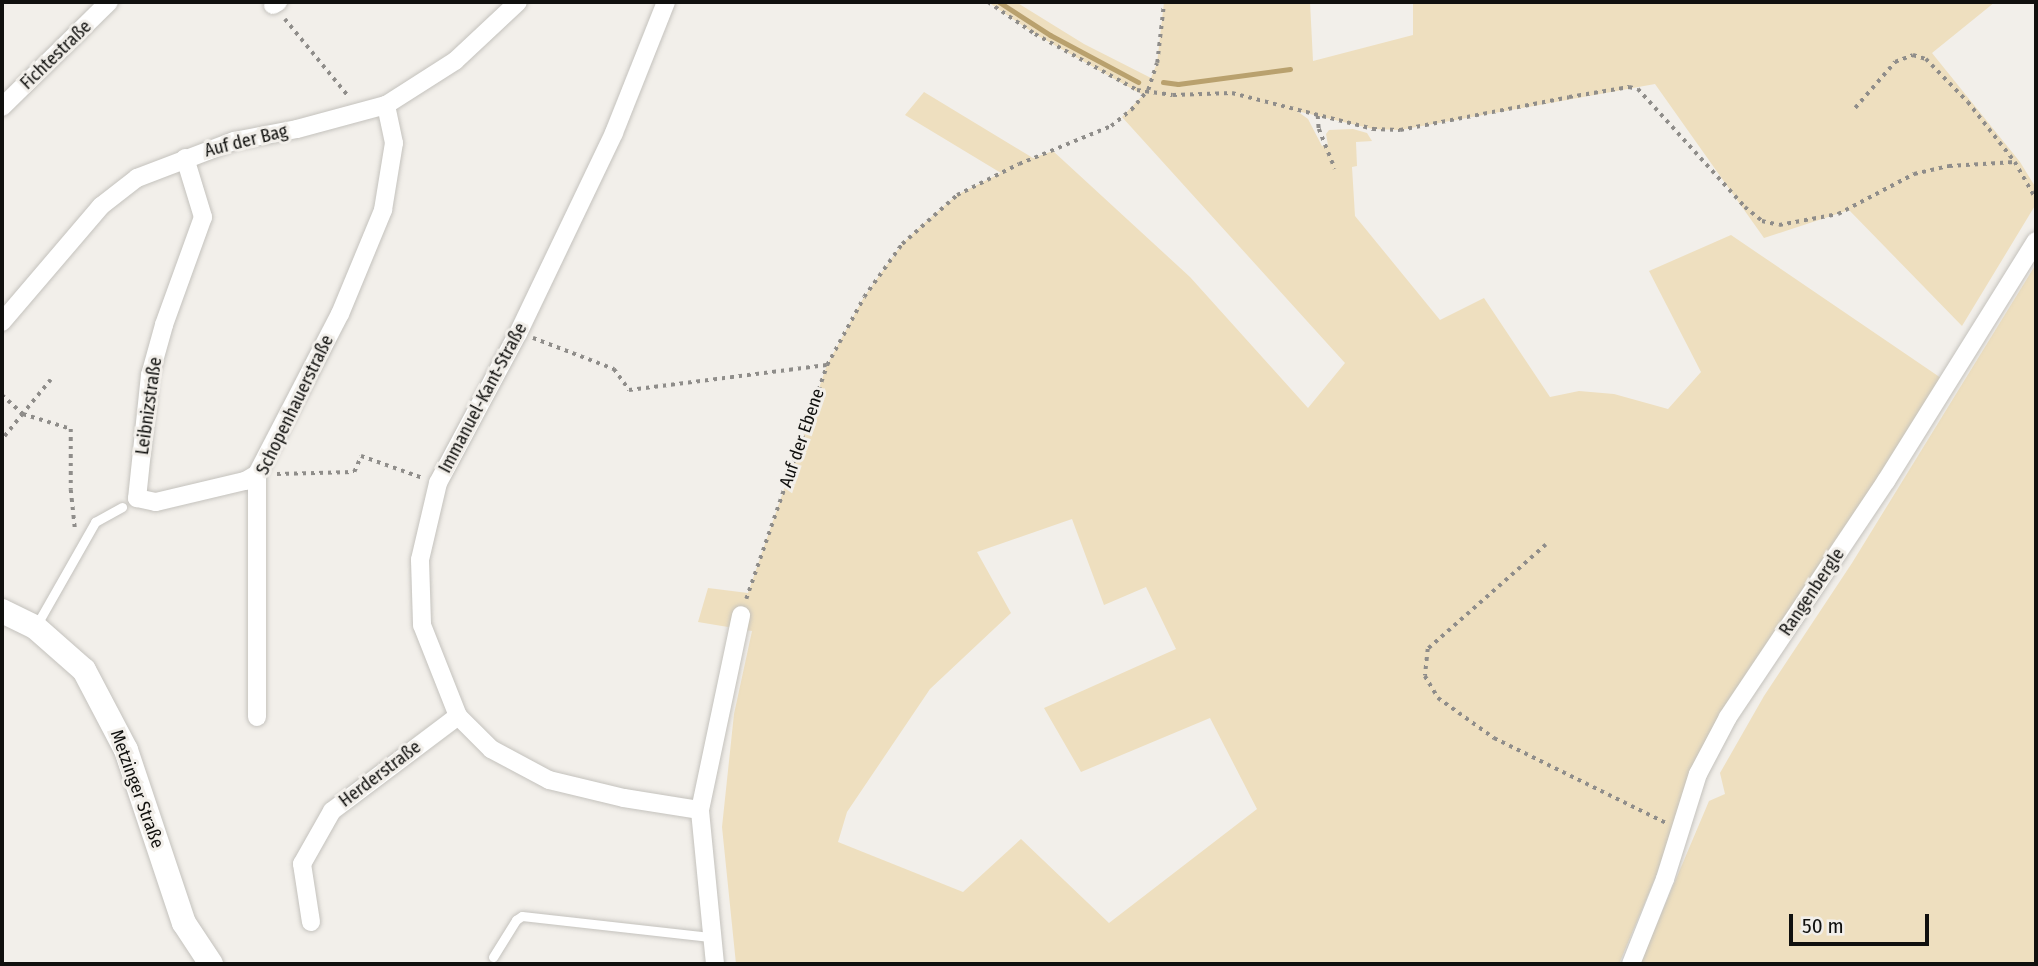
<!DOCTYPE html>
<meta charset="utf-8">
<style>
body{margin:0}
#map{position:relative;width:2038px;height:966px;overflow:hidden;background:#f2efea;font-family:"Fira Sans Condensed",sans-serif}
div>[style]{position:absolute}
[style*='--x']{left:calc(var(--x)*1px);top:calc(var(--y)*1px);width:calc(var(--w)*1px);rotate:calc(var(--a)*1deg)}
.green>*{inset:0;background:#eedfbf}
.stream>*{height:5px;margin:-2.5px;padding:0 2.5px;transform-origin:2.5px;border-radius:2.5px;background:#b9a16e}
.path>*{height:3.5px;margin-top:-1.75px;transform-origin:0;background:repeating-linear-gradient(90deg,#8f8d8a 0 3.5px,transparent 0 8.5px)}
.roads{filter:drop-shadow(0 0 2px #c4c2bd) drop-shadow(0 0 2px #c4c2bd)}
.lane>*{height:9px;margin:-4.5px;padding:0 4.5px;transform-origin:4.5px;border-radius:4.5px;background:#fff}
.street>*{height:18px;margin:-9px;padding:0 9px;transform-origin:9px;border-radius:9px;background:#fff}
.secondary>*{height:24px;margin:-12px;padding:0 12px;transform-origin:12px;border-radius:12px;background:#fff}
span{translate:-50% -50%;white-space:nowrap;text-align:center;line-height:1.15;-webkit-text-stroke:6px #f2efea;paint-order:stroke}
.street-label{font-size:18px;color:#10100e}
.frame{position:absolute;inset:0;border:4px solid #10100e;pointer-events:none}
.scale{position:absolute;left:1789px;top:914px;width:140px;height:32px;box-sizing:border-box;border:4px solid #10100e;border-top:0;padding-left:9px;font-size:21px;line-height:24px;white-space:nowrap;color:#10100e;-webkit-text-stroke:5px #f2efea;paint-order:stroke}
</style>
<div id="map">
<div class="green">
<i style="clip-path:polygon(evenodd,988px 2px,1016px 2px,1084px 44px,1151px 78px,1157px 63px,1164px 2px,1310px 2px,1313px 61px,1413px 35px,1413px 2px,1995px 2px,1932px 53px,2020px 162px,2036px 188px,2036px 204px,1962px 326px,1849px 210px,1764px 238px,1655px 84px,1400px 130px,1373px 129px,1297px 111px,1308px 119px,1322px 146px,1328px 145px,1326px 134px,1329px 130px,1353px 129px,1367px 133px,1372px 141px,1356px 142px,1357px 166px,1352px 167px,1355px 216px,1440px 320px,1484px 298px,1550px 397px,1579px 391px,1614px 394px,1668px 409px,1701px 372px,1649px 271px,1731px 235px,1941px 378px,1884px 476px,1695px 762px,1656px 876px,1619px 964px,736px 964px,722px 827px,734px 714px,752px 631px,698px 622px,708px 588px,748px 593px,827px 365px,864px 297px,902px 244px,929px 219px,957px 195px,1001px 173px,905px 115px,924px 92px,1033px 158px,1053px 151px,1190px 277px,1308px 408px,1345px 363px,1122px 117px,1143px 95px,1035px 34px,988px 2px,1072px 519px,1104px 605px,1146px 587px,1176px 649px,1044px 708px,1081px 772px,1210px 718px,1257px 809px,1109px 923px,1021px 839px,963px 892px,838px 842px,847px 812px,930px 689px,1011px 613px,977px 552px,1072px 519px)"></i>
<i style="clip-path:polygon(2036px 264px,2036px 964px,1640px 964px,1709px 801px,1725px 794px,1720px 773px,1764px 696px,1852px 563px)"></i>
</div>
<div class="stream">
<i style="--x:999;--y:2;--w:61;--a:32.9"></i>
<i style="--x:1050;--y:35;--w:100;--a:28.1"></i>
<i style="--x:1163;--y:82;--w:15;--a:8"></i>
<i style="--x:1178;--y:84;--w:113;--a:-7.6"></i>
</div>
<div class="path">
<i style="--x:988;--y:2;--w:57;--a:34.2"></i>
<i style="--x:1035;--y:34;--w:116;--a:28.8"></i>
<i style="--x:1137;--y:90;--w:36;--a:8"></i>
<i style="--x:1173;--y:95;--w:59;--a:-1.9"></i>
<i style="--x:1232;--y:93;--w:146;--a:14.3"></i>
<i style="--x:1373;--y:129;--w:27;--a:2"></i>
<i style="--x:1400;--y:130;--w:172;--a:-11"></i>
<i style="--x:1569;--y:97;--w:61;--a:-9.5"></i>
<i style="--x:1629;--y:87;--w:9;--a:13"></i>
<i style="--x:1638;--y:89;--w:159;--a:47.8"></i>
<i style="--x:1745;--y:207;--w:22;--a:39"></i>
<i style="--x:1762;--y:221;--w:17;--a:13"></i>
<i style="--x:1779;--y:225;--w:60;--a:-10.6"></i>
<i style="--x:1838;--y:214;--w:86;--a:-27.8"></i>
<i style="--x:1914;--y:174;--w:36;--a:-13"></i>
<i style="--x:1949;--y:166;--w:66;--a:-3.5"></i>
<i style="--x:285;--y:19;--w:101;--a:50.6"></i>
<i style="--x:1855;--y:108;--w:61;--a:-49"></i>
<i style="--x:1895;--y:62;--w:19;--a:-21"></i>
<i style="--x:1913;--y:55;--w:14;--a:17"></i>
<i style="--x:1926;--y:59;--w:60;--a:45.7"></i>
<i style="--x:1968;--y:102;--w:76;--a:51.9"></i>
<i style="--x:2015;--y:162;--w:43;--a:60.4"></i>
<i style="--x:1318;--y:116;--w:13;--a:86"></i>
<i style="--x:1319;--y:129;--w:43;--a:68.2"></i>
<i style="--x:533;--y:338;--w:87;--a:20.9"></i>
<i style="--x:614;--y:369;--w:26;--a:54"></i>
<i style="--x:629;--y:390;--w:199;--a:-7.2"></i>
<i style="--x:51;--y:380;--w:44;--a:129.5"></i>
<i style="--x:23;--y:414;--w:50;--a:17.4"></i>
<i style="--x:71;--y:429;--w:61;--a:90"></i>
<i style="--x:71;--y:490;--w:38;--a:84"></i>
<i style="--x:2;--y:395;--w:28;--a:42"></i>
<i style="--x:23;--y:414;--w:33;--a:129"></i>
<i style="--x:277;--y:474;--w:77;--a:-1.5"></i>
<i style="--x:354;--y:472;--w:17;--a:-66"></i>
<i style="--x:361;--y:456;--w:66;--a:19.5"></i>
<i style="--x:1546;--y:545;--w:157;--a:138.6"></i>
<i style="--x:1428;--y:649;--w:27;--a:96"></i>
<i style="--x:1425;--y:676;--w:26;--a:59"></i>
<i style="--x:1438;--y:698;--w:69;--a:35.5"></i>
<i style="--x:1494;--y:738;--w:192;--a:26.3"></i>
<i style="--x:746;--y:599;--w:248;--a:-70.9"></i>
<i style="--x:827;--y:365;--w:77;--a:-61.4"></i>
<i style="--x:864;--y:297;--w:65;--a:-54.4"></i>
<i style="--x:902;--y:244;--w:74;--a:-41.7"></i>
<i style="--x:957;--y:195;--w:69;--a:-26.6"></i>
<i style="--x:1019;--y:164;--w:100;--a:-22.4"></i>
<i style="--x:1111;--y:126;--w:26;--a:-39"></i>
<i style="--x:1131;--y:110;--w:26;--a:-50"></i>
<i style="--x:1148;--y:90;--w:28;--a:-72"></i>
<i style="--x:1157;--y:63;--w:61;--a:-83.5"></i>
</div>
<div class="roads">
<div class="lane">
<i style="--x:36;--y:626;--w:120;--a:-60.4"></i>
<i style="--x:95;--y:522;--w:31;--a:-29"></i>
<i style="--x:493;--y:957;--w:44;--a:-58.1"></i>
<i style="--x:516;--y:920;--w:7;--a:-34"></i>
<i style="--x:522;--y:916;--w:189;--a:6.4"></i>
</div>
<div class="street">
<i style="--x:666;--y:2;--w:141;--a:111.7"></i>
<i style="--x:614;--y:133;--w:222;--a:115.6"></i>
<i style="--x:518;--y:333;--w:170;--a:118.1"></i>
<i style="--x:438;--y:483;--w:79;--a:103.2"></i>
<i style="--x:420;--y:560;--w:65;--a:88.2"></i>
<i style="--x:422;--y:625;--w:98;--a:68.4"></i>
<i style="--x:458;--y:716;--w:47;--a:45"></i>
<i style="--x:491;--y:749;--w:66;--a:28.1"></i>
<i style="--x:549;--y:780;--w:77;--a:13.5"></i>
<i style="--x:624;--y:798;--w:77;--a:9"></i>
<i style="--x:273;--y:5;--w:6;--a:-31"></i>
<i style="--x:2;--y:107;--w:150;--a:-44.5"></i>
<i style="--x:185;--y:158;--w:62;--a:73"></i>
<i style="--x:203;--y:217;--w:115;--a:109.9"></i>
<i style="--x:164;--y:325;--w:52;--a:105.6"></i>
<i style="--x:150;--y:375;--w:124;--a:96"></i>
<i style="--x:137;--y:498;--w:19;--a:12"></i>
<i style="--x:156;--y:502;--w:91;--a:-13.3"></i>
<i style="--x:245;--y:481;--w:14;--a:-30"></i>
<i style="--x:2;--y:322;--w:153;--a:-49.5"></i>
<i style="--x:101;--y:206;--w:46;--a:-37.9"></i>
<i style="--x:137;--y:178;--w:104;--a:-20.9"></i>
<i style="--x:234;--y:141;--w:64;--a:-10.8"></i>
<i style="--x:297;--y:129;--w:92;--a:-15.1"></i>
<i style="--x:386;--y:105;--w:82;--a:-32.5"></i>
<i style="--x:455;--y:61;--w:86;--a:-43.1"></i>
<i style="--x:257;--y:717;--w:243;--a:-90"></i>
<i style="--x:257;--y:474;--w:180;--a:-62.6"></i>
<i style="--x:340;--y:314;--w:113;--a:-67.5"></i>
<i style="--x:383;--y:210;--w:68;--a:-80.7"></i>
<i style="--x:394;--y:143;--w:39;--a:-102"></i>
<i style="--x:311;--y:922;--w:59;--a:-98.8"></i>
<i style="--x:302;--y:864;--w:61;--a:-60.5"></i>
<i style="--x:332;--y:811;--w:158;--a:-37"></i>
<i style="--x:715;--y:964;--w:155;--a:-95.6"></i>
<i style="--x:700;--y:810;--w:199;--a:-78.1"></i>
<i style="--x:1631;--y:964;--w:92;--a:-68.2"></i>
<i style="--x:1665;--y:879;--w:110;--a:-72.6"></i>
<i style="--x:1698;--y:774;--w:64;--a:-62.2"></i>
<i style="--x:1728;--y:717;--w:284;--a:-56.2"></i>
<i style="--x:1886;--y:481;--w:283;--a:-58"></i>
</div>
<div class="secondary">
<i style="--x:2;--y:611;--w:37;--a:26"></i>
<i style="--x:35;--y:627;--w:65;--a:41.3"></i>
<i style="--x:84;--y:670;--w:90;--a:62.3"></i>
<i style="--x:126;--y:750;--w:182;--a:71.5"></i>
<i style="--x:184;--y:923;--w:49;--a:56.6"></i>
</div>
</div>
<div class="street-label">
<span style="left:56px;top:55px;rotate:-44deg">Fichtestraße</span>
<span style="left:246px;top:141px;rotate:-14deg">Auf der Bag</span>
<span style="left:483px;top:398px;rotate:-62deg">Immanuel-Kant-Straße</span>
<span style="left:295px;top:405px;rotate:-64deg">Schopenhauerstraße</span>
<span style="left:149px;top:406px;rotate:-82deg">Leibnizstraße</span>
<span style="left:802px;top:438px;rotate:-71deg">Auf der Ebene</span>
<span style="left:1812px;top:592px;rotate:-56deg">Rangenbergle</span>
<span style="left:380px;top:774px;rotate:-37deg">Herderstraße</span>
<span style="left:137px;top:789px;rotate:70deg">Metzinger Straße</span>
</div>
<div class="frame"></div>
<div class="scale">50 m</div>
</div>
